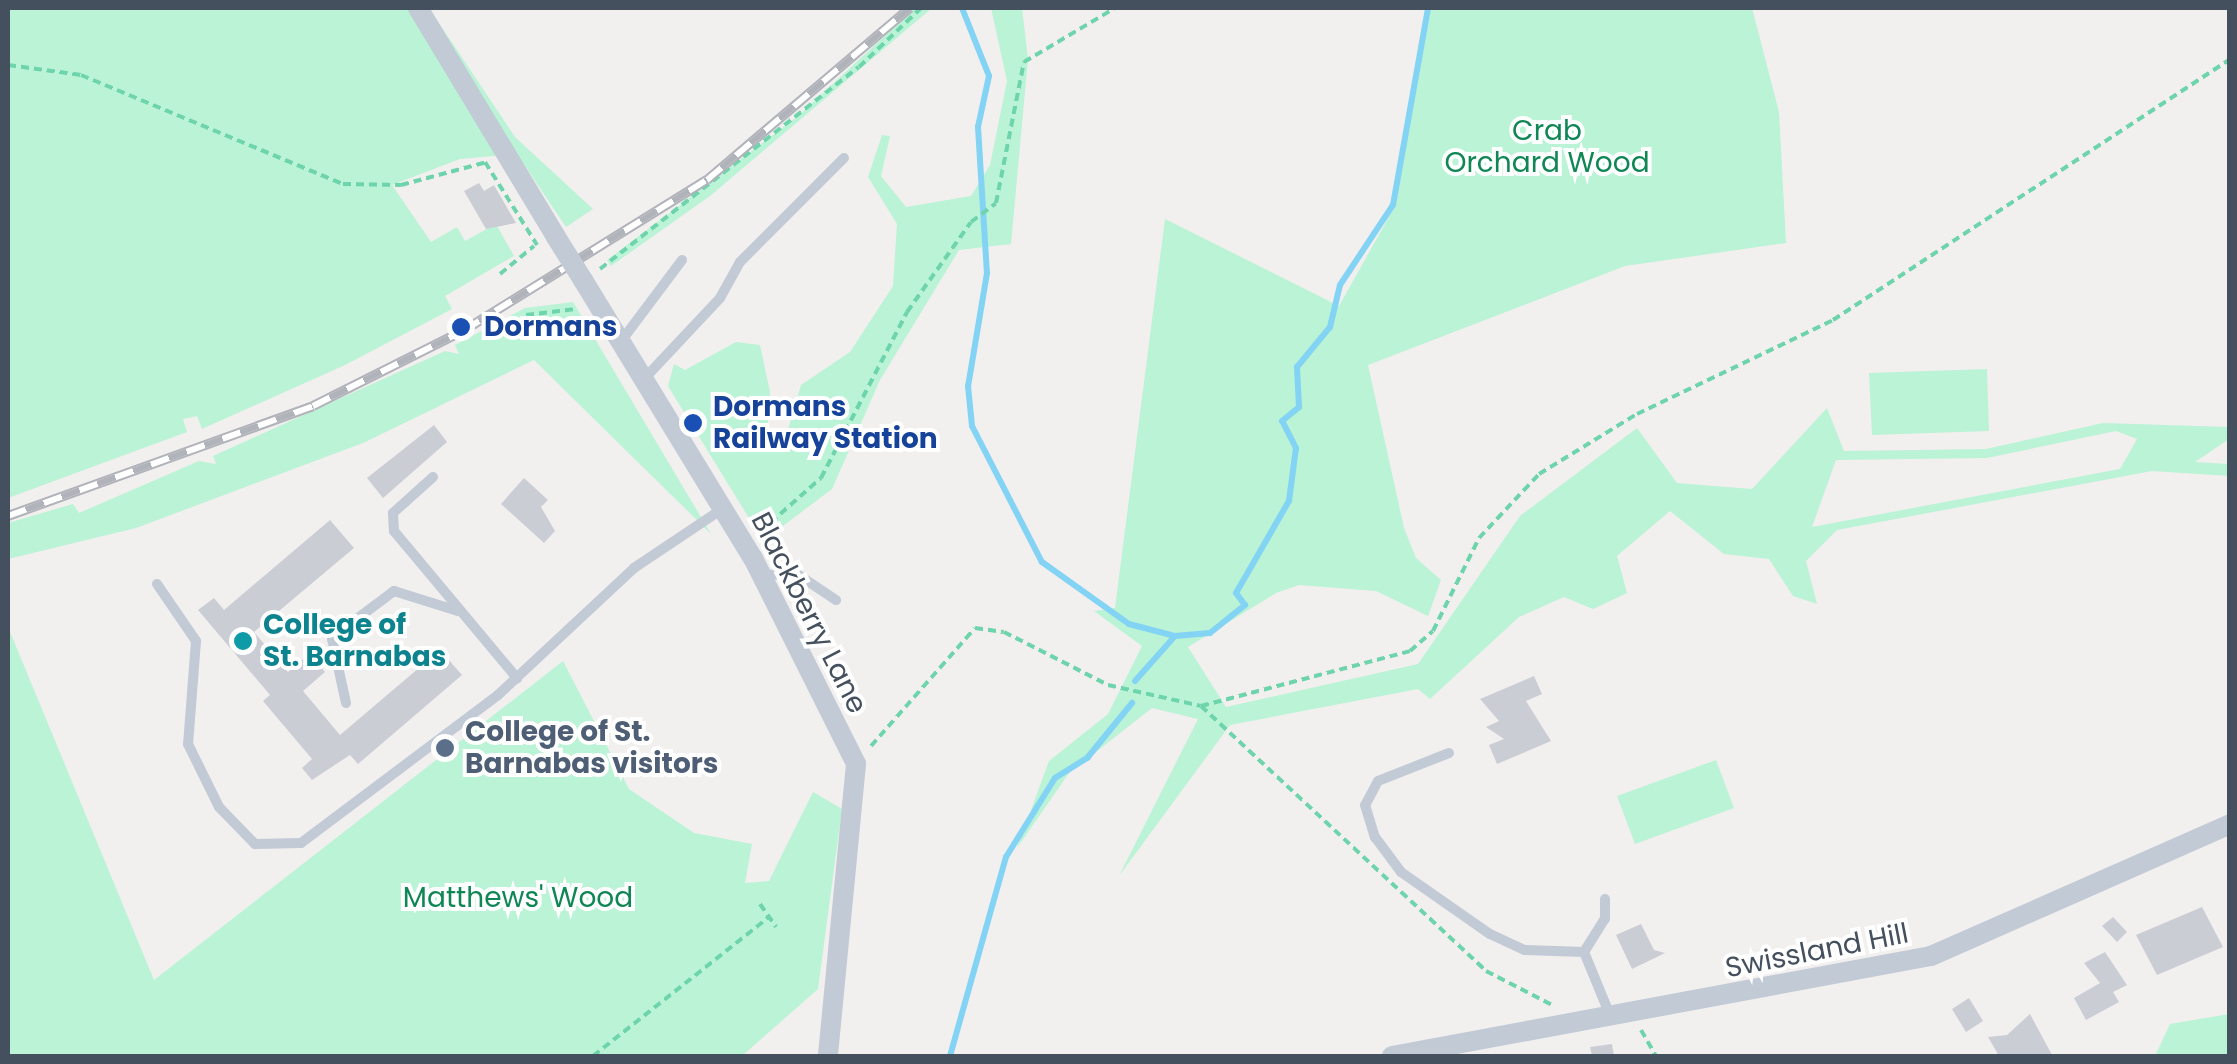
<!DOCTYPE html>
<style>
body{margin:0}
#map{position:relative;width:2237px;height:1064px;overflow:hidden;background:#f2efef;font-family:Poppins,sans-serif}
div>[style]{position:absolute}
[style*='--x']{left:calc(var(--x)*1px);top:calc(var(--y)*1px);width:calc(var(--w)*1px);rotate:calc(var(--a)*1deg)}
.green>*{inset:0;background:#baf3d5}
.stream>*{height:6px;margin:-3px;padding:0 3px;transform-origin:3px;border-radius:3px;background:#83d3f4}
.building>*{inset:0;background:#cbcdd5}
.path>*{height:4px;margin-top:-2px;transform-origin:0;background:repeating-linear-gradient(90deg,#6ed4ab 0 8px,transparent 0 13px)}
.lane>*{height:10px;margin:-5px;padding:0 5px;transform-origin:5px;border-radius:5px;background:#c1cad5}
.street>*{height:20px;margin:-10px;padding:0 10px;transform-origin:10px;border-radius:10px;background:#c1cad5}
.rail>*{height:10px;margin-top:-5px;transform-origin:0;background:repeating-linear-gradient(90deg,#fff 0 19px,#b1b3ba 0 38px);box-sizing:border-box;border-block:2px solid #b1b3ba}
.street-bridge>*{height:20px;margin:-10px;padding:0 10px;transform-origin:10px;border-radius:10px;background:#c1cad5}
.dots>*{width:28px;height:28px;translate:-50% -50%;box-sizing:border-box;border:5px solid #fff;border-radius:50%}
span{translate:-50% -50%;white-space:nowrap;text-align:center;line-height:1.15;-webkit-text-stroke:8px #fff;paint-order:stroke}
.park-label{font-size:28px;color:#0f8755}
.transit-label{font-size:28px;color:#164399;font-weight:700}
.left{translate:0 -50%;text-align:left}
.street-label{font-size:28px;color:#45505e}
.culture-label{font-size:28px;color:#0d838f;font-weight:700}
.service-label{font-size:28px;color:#4e5e75;font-weight:700}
.frame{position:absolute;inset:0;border:10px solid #45505e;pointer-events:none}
</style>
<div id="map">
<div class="green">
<i style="clip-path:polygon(8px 8px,429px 8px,515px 137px,593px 209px,566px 227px,517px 154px,460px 159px,392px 185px,431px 242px,457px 227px,465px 241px,496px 224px,514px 256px,445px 296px,452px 309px,345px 365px,202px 429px,197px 416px,183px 419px,187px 432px,8px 498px)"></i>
<i style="clip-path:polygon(915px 8px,932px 8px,710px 196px,611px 266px,607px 260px,798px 116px)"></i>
<i style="clip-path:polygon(991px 8px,1022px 8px,1028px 59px,1011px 244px,959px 250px,880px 380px,832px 489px,763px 541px,668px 386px,674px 364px,685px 370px,736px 342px,760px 345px,770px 392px,767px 435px,787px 433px,801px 385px,850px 352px,893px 286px,897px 224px,868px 177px,882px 135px,890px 136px,881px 176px,906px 207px,971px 196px,990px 165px,1007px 81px)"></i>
<i style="clip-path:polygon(evenodd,1431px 8px,1752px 8px,1779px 112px,1786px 243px,1625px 266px,1368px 365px,1404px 528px,1416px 558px,1441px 580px,1428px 616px,1376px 591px,1299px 585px,1276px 593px,1188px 647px,1226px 707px,1418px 664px,1520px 516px,1637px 428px,1677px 483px,1752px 489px,1827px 408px,1844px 451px,1986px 449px,2103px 423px,2229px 427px,2229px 439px,2195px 462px,2229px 464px,2229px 476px,2152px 471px,1837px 530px,1806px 561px,1817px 604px,1793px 596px,1769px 559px,1724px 554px,1670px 511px,1617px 556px,1627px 593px,1593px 609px,1564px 597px,1519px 617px,1430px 699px,1418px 689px,1230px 725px,1119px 876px,1198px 719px,1152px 708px,1069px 773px,1017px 848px,1049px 761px,1108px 714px,1142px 646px,1094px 611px,1115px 608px,1165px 219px,1339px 306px,1395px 206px,1431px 8px,2116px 431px,2137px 439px,2120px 469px,1812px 527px,1836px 460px,1987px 458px,2116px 431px)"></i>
<i style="clip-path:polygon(573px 302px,711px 534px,534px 360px,363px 443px,136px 528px,8px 559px,8px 523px,73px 504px,79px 513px,199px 461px,216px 464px,213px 456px,445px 351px,459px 354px,455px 345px,525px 308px)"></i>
<i style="clip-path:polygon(1987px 369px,1989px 431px,1872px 435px,1869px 373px)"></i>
<i style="clip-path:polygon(8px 627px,154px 980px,563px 661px,629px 789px,694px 833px,752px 844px,745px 883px,769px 881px,813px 792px,842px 809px,818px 989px,742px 1056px,8px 1056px)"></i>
<i style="clip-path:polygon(1716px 760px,1734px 808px,1635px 844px,1617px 796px)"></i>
<i style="clip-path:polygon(2229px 1014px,2229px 1056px,2155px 1056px,2170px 1024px)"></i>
</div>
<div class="stream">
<i style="--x:962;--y:8;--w:73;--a:68.3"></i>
<i style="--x:989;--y:76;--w:52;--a:102.2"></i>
<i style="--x:978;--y:127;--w:146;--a:86.5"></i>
<i style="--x:987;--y:273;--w:115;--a:99.5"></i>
<i style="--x:968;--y:386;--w:40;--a:84.3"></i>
<i style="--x:972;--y:426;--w:153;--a:62.8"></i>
<i style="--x:1042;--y:562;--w:107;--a:35.5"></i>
<i style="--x:1129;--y:624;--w:48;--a:14.6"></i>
<i style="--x:1135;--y:681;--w:60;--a:-48.4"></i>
<i style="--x:1175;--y:636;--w:35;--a:-5"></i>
<i style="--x:1210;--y:633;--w:45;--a:-38.7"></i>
<i style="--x:1245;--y:605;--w:15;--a:-127"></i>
<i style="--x:1236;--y:593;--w:106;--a:-60.1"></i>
<i style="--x:1289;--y:501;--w:53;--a:-82.5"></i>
<i style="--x:1296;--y:448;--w:30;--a:-117"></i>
<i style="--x:1282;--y:421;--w:22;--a:-39"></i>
<i style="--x:1299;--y:407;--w:40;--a:-92.9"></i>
<i style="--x:1297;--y:367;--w:52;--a:-50.5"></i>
<i style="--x:1330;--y:327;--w:43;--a:-76.6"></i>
<i style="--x:1340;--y:285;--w:96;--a:-56.5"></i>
<i style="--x:1393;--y:205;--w:200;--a:-79.9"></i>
<i style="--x:950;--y:1056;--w:207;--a:-74.3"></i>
<i style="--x:1006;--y:857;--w:93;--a:-58.2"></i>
<i style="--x:1055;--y:778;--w:39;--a:-32"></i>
<i style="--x:1088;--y:757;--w:70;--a:-50.8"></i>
</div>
<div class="building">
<i style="clip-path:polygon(479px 183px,484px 191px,494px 185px,516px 223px,486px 229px,464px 191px)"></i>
<i style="clip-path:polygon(434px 425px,447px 442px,383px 498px,367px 478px)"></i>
<i style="clip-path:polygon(524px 478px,548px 500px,541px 507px,555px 531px,544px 543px,501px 504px)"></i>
<i style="clip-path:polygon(330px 520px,354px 548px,254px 632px,288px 672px,310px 653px,325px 672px,303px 691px,340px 735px,440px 650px,462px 675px,358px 764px,350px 755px,312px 780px,302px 768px,312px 759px,263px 701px,270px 695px,198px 610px,214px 598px,224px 610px)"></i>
<i style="clip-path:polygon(1534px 676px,1542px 694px,1526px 701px,1551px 741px,1497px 764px,1489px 745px,1504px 739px,1486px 727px,1499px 721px,1480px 699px)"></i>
<i style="clip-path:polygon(2202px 907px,2223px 947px,2157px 975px,2136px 935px)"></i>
<i style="clip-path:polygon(2113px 917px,2127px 932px,2117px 942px,2102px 926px)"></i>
<i style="clip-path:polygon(1641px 924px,1654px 950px,1665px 953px,1632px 969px,1616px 935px)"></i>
<i style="clip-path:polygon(2105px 952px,2127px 985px,2113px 992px,2119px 1002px,2086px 1020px,2074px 998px,2100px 983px,2084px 963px)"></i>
<i style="clip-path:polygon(1969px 998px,1983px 1021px,1966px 1032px,1952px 1009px)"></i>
<i style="clip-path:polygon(2030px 1014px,2052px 1055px,1999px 1056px,1988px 1037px,2007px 1035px)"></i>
<i style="clip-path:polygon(1612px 1044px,1614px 1056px,1592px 1056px,1590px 1047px)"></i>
</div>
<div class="path">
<i style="--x:8;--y:65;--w:74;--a:7.8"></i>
<i style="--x:81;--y:75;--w:284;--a:22.6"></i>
<i style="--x:343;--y:184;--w:58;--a:1"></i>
<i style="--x:401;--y:185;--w:89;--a:-15"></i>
<i style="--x:485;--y:162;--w:98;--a:57.9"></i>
<i style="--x:600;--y:269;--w:328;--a:-38"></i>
<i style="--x:859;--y:67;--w:86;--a:-43.6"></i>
<i style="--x:500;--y:274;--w:44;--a:-39.5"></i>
<i style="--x:526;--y:315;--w:50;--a:-6.8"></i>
<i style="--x:761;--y:531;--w:80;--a:-41.5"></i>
<i style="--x:821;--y:478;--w:187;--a:-62.6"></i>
<i style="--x:907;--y:312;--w:110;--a:-54.6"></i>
<i style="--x:971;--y:222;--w:31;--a:-37"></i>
<i style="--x:996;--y:203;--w:144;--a:-78.8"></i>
<i style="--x:1024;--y:62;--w:106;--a:-30.7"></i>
<i style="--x:267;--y:627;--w:52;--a:11.1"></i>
<i style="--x:1201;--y:706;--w:216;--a:-14.7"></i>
<i style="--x:1410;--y:651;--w:30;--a:-41"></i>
<i style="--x:1433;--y:631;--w:104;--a:-63.7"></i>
<i style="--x:1479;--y:538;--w:88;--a:-46.8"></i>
<i style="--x:1539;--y:474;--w:115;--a:-31.5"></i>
<i style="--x:1637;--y:414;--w:217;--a:-25.6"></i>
<i style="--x:1833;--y:320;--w:475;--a:-33.3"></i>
<i style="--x:871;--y:746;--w:157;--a:-48.6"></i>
<i style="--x:975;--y:628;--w:29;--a:8"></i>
<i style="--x:1004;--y:632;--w:117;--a:27"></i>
<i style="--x:1108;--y:685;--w:95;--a:12.7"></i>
<i style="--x:1201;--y:706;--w:389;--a:42.9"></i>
<i style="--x:1486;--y:971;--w:76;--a:27.2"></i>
<i style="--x:760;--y:904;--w:28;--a:55"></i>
<i style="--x:1641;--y:1030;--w:30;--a:60"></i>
<i style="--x:593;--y:1056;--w:224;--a:-38.3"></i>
</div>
<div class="lane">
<i style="--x:622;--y:340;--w:100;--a:-53.1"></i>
<i style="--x:644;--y:379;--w:111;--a:-46.8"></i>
<i style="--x:720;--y:298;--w:41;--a:-60.9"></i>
<i style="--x:740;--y:262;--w:147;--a:-45"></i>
<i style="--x:433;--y:477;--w:54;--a:138"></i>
<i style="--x:393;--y:513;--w:18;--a:87"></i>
<i style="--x:394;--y:531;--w:192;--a:50.1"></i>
<i style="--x:763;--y:575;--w:34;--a:-2"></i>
<i style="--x:797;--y:574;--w:47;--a:33.7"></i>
<i style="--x:157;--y:584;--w:69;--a:55.6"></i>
<i style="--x:196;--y:641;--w:103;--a:94.4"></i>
<i style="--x:188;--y:744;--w:70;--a:63.8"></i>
<i style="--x:219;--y:807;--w:52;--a:45.8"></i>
<i style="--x:255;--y:844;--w:46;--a:-1.2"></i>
<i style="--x:301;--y:843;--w:246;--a:-36.9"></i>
<i style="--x:498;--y:695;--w:186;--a:-43"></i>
<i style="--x:634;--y:568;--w:106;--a:-33.8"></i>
<i style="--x:346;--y:703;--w:66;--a:-102.3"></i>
<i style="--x:332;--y:639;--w:23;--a:-40"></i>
<i style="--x:350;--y:624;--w:55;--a:-36.9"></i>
<i style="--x:394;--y:591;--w:67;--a:17.4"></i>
<i style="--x:1449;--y:753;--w:76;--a:158.5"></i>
<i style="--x:1378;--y:781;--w:27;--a:118"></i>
<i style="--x:1365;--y:805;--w:34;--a:73"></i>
<i style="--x:1375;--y:837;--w:44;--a:53.4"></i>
<i style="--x:1401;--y:872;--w:108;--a:34.9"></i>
<i style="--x:1490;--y:934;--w:38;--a:25"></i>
<i style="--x:1525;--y:950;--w:59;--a:1.9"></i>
<i style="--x:1584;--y:952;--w:68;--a:67.6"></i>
<i style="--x:1584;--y:952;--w:39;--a:-58"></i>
<i style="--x:1605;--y:919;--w:20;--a:-90"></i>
</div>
<div class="street">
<i style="--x:418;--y:8;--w:267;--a:58.9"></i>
<i style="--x:583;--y:280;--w:326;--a:58.6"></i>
<i style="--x:753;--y:558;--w:230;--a:63.4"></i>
<i style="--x:856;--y:764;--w:293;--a:95.5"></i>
<i style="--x:1392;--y:1056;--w:548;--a:-10.51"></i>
<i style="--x:1931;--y:956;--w:327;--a:-23.8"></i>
</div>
<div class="rail">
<i style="--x:8;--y:516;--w:324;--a:-19.8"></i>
<i style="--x:313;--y:406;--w:168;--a:-26.6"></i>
<i style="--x:463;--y:331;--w:287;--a:-31.8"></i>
<i style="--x:707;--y:180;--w:266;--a:-40.3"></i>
</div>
<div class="street-bridge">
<i style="--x:556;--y:237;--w:51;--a:57.9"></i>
</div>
<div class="dots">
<i style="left:461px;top:327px;background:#1a4fb4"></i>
<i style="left:693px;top:423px;background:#1a4fb4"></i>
<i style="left:243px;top:641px;background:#0f9aa8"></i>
<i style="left:445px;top:748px;background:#5c6f8a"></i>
</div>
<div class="park-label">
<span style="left:1547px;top:147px">Crab<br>Orchard Wood</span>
<span style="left:518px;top:898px">Matthews' Wood</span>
</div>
<div class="transit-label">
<span class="left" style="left:484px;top:327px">Dormans</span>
<span class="left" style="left:713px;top:423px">Dormans<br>Railway Station</span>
</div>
<div class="street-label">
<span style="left:809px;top:613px;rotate:63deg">Blackberry Lane</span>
<span style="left:1817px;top:951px;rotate:-11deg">Swissland Hill</span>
</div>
<div class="culture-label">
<span class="left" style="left:263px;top:641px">College of<br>St. Barnabas</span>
</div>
<div class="service-label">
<span class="left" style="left:465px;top:748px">College of St.<br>Barnabas visitors</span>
</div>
<div class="frame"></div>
</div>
